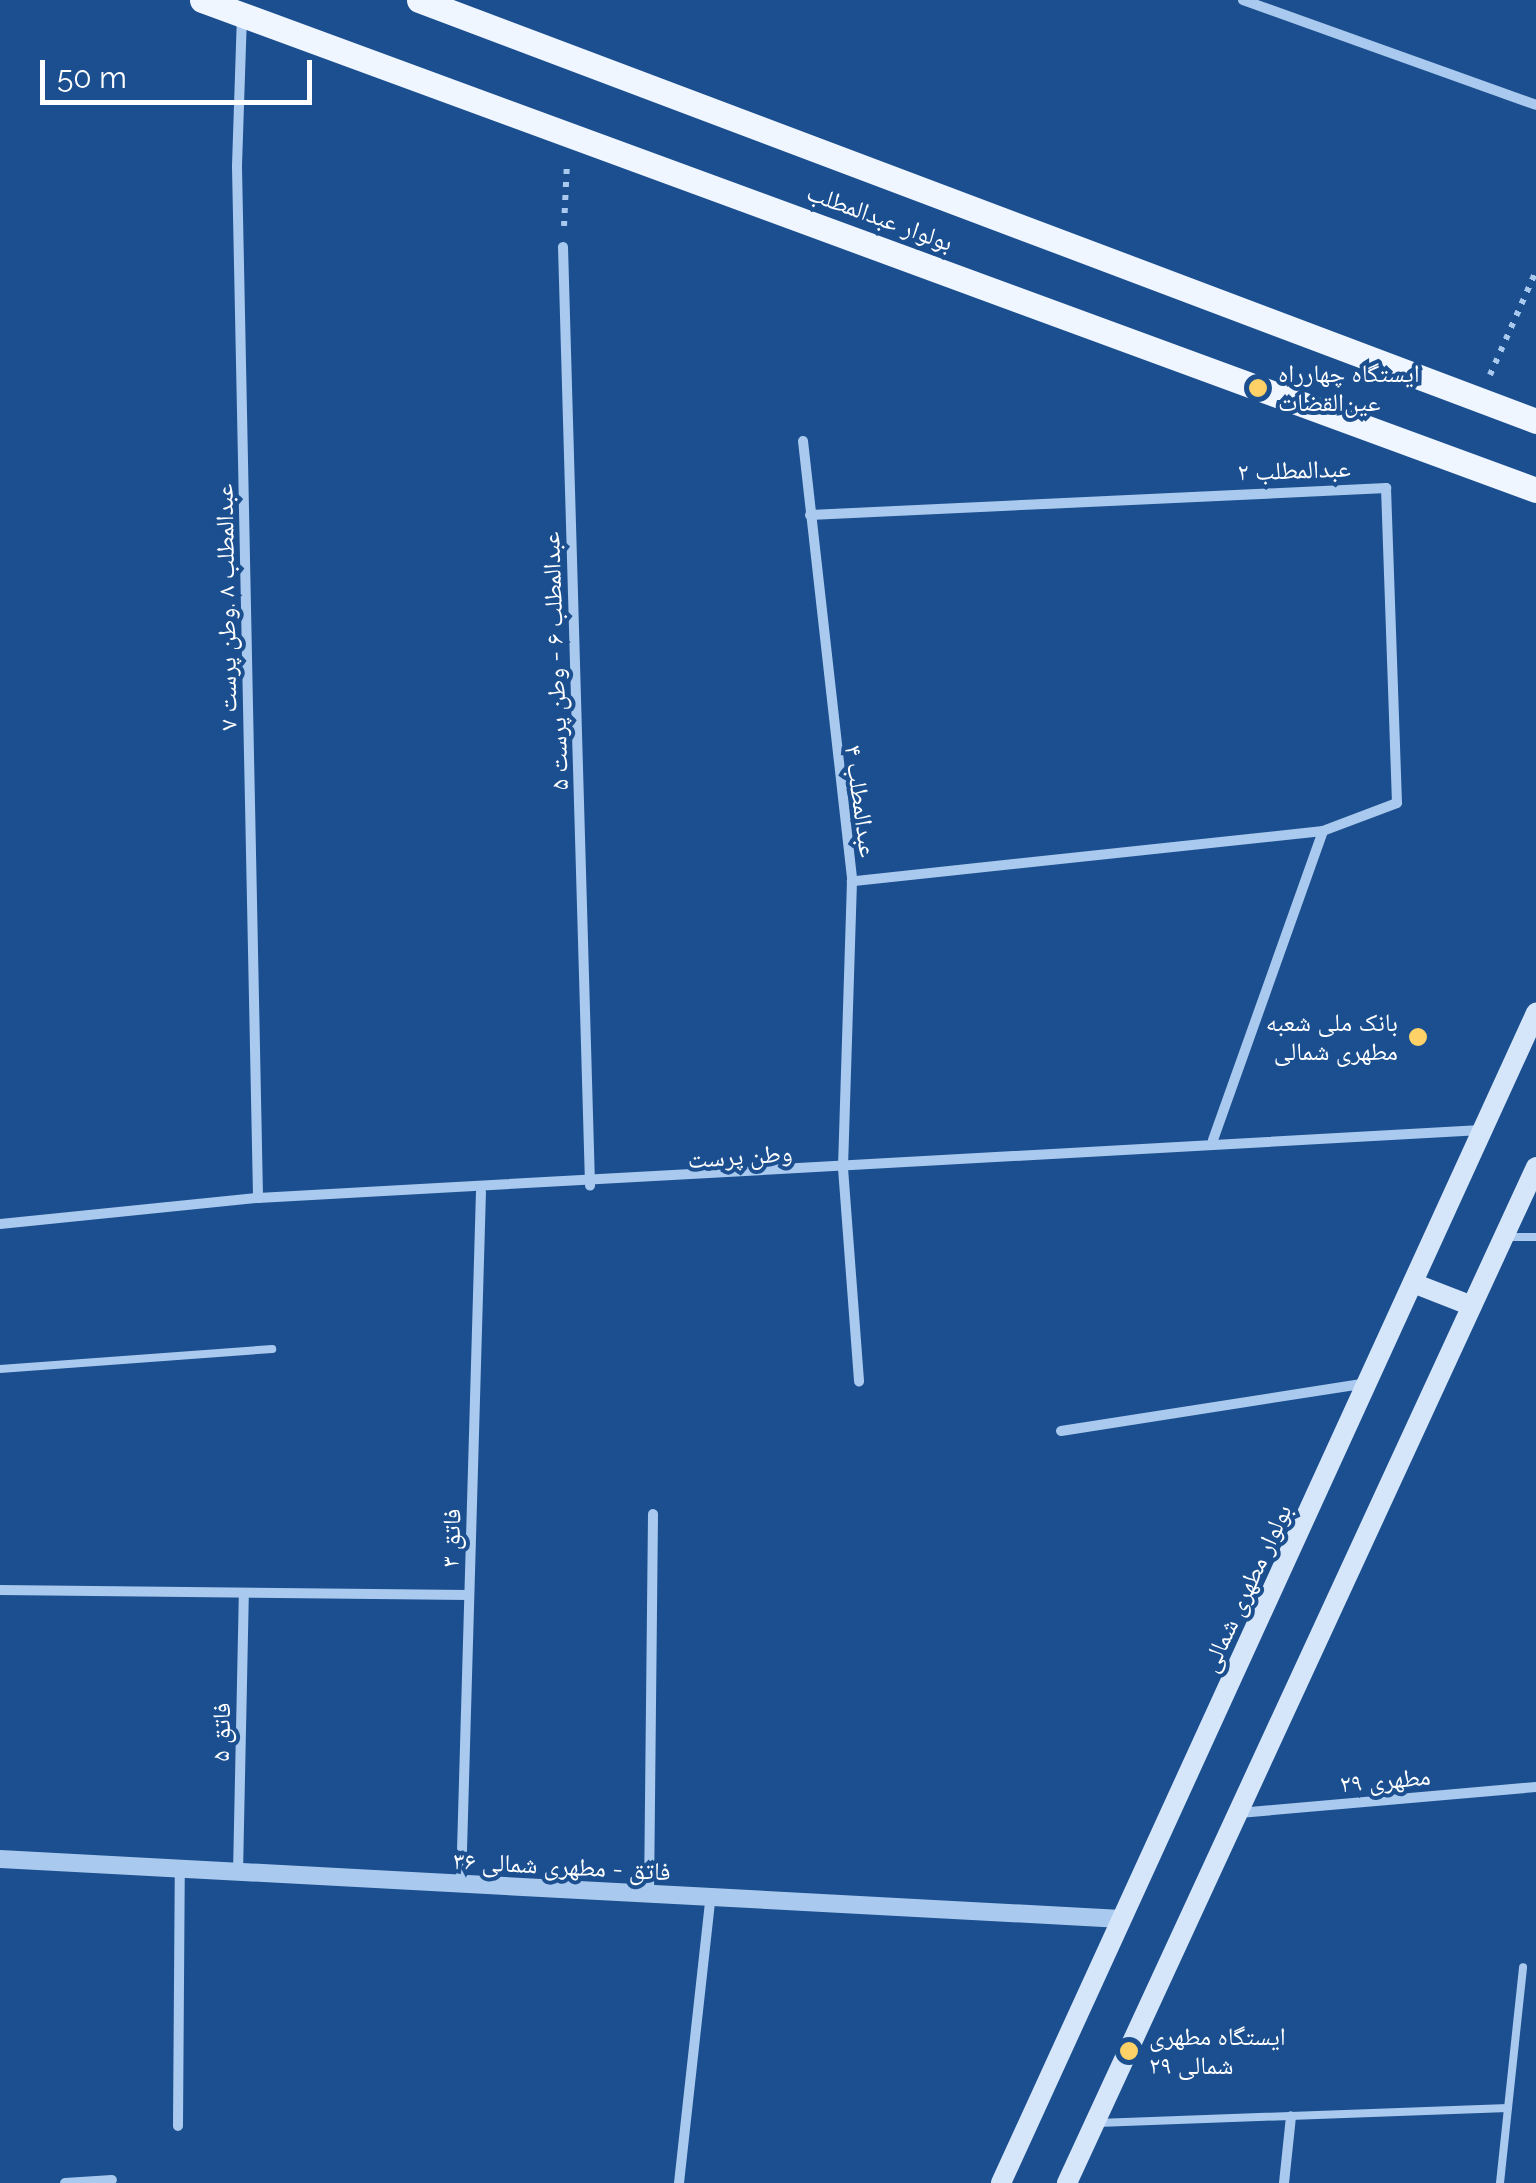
<!DOCTYPE html>
<meta charset="utf-8">
<style>
body{margin:0}
#map{position:relative;width:1536px;height:2183px;overflow:hidden;background:#1b4f8f;font-family:Raleway,"Noto Naskh Arabic",sans-serif}
div>[style]{position:absolute}
[style*='--x']{left:calc(var(--x)*1px);top:calc(var(--y)*1px);width:calc(var(--w)*1px);rotate:calc(var(--a)*1deg)}
.path>*{height:6px;margin-top:-3px;transform-origin:0;background:repeating-linear-gradient(90deg,#a9c9ee 0 5px,transparent 0 13px)}
.service>*{height:8px;margin:-4px;padding:0 4px;transform-origin:4px;border-radius:4px;background:#a9c9ee}
.minor>*{height:10px;margin:-5px;padding:0 5px;transform-origin:5px;border-radius:5px;background:#a9c9ee}
.tertiary>*{height:18px;margin:-9px;padding:0 9px;transform-origin:9px;border-radius:9px;background:#a9c9ee}
.secondary>*{height:20px;margin:-10px;padding:0 10px;transform-origin:10px;border-radius:10px;background:#d6e6fa}
.primary>*{height:25px;margin:-12.5px;padding:0 12.5px;transform-origin:12.5px;border-radius:12.5px;background:#f0f6ff}
.dots>*{width:28px;height:28px;translate:-50% -50%;box-sizing:border-box;border:5px solid #1b4f8f;border-radius:50%}
span{translate:-50% -50%;white-space:nowrap;text-align:center;line-height:1.15;-webkit-text-stroke:8px #1b4f8f;paint-order:stroke}
.street-label{font-size:25px;color:#fff}
.poi-label{font-size:25px;color:#fff}
.left{translate:0 -50%;text-align:left}
.right{translate:-100% -50%;text-align:right}
.scale{position:absolute;left:40px;top:60px;width:272px;height:45px;box-sizing:border-box;border:5px solid #fff;border-top:0;padding-left:12px;font-size:30px;line-height:35px;white-space:nowrap;color:#fff;-webkit-text-stroke:8px #1b4f8f;paint-order:stroke}
</style>
<div id="map">
<div class="path">
<i style="--x:564;--y:226;--w:63;--a:-87.3"></i>
<i style="--x:1490;--y:375;--w:114;--a:-66.1"></i>
</div>
<div class="service">
<i style="--x:1506;--y:1237;--w:30;--a:0"></i>
<i style="--x:0;--y:1369;--w:273;--a:-4.2"></i>
<i style="--x:1098;--y:2123;--w:410;--a:-2.1"></i>
<i style="--x:1500;--y:2183;--w:217;--a:-83.9"></i>
</div>
<div class="minor">
<i style="--x:1243;--y:0;--w:311;--a:19.7"></i>
<i style="--x:242;--y:15;--w:152;--a:91.9"></i>
<i style="--x:237;--y:167;--w:1031;--a:88.83"></i>
<i style="--x:563;--y:247;--w:939;--a:88.35"></i>
<i style="--x:803;--y:441;--w:443;--a:83.6"></i>
<i style="--x:852;--y:881;--w:287;--a:91.8"></i>
<i style="--x:843;--y:1168;--w:214;--a:85.7"></i>
<i style="--x:810;--y:515;--w:577;--a:-2.68"></i>
<i style="--x:1386;--y:488;--w:315;--a:88"></i>
<i style="--x:1397;--y:803;--w:79;--a:159.3"></i>
<i style="--x:1323;--y:831;--w:474;--a:173.9"></i>
<i style="--x:1213;--y:1140;--w:328;--a:-70.4"></i>
<i style="--x:0;--y:1224;--w:259;--a:-5.8"></i>
<i style="--x:258;--y:1198;--w:1225;--a:-3.18"></i>
<i style="--x:1061;--y:1431;--w:309;--a:-8.9"></i>
<i style="--x:0;--y:1590;--w:469;--a:0.6"></i>
<i style="--x:1239;--y:1813;--w:298;--a:-5"></i>
<i style="--x:238;--y:1873;--w:280;--a:-88.8"></i>
<i style="--x:461;--y:1885;--w:693;--a:-88.35"></i>
<i style="--x:649;--y:1896;--w:382;--a:-89.4"></i>
<i style="--x:178;--y:2126;--w:257;--a:-89.6"></i>
<i style="--x:65;--y:2183;--w:47;--a:-3.7"></i>
<i style="--x:679;--y:2183;--w:285;--a:-83.7"></i>
<i style="--x:1284;--y:2183;--w:67;--a:-84"></i>
</div>
<div class="tertiary">
<i style="--x:0;--y:1859;--w:1123;--a:3.06"></i>
</div>
<div class="secondary">
<i style="--x:1413;--y:1283;--w:63;--a:21.3"></i>
<i style="--x:1001;--y:2183;--w:1287;--a:-65.43"></i>
<i style="--x:1067;--y:2183;--w:1119;--a:-65.22"></i>
</div>
<div class="primary">
<i style="--x:202;--y:0;--w:1421;--a:20.17"></i>
<i style="--x:419;--y:0;--w:1194;--a:20.65"></i>
</div>
<div class="dots">
<i style="left:1258px;top:388px;background:#ffd166"></i>
<i style="left:1418px;top:1037px;background:#ffd166"></i>
<i style="left:1129px;top:2051px;background:#ffd166"></i>
</div>
<div class="street-label">
<span style="left:880px;top:217px;rotate:20deg">بولوار عبدالمطلب</span>
<span style="left:1294px;top:470px;rotate:-2deg">عبدالمطلب ۲</span>
<span style="left:226px;top:607px;rotate:-91deg">عبدالمطلب ۸ .وطن پرست ۷</span>
<span style="left:555px;top:661px;rotate:-92deg">عبدالمطلب ۶ - وطن پرست ۵</span>
<span style="left:861px;top:801px;rotate:82deg">عبدالمطلب ۴</span>
<span style="left:740px;top:1156px;rotate:-4deg">وطن پرست</span>
<span style="left:451px;top:1538px;rotate:-88deg">فاتق ۳</span>
<span style="left:1246px;top:1588px;rotate:-65deg">بولوار مطهری شمالی</span>
<span style="left:221px;top:1732px;rotate:-89deg">فاتق ۵</span>
<span style="left:1385px;top:1780px;rotate:-5deg">مطهری ۲۹</span>
<span style="left:562px;top:1866px;rotate:3deg">فاتق - مطهری شمالی ۳۶</span>
</div>
<div class="poi-label">
<span class="left" style="left:1278px;top:388px">ایستگاه چهارراه<br>عین‌القضات</span>
<span class="right" style="left:1398px;top:1037px">بانک ملی شعبه<br>مطهری شمالی</span>
<span class="left" style="left:1149px;top:2051px">ایستگاه مطهری<br>شمالی ۲۹</span>
</div>
<div class="scale">50 m</div>
</div>
